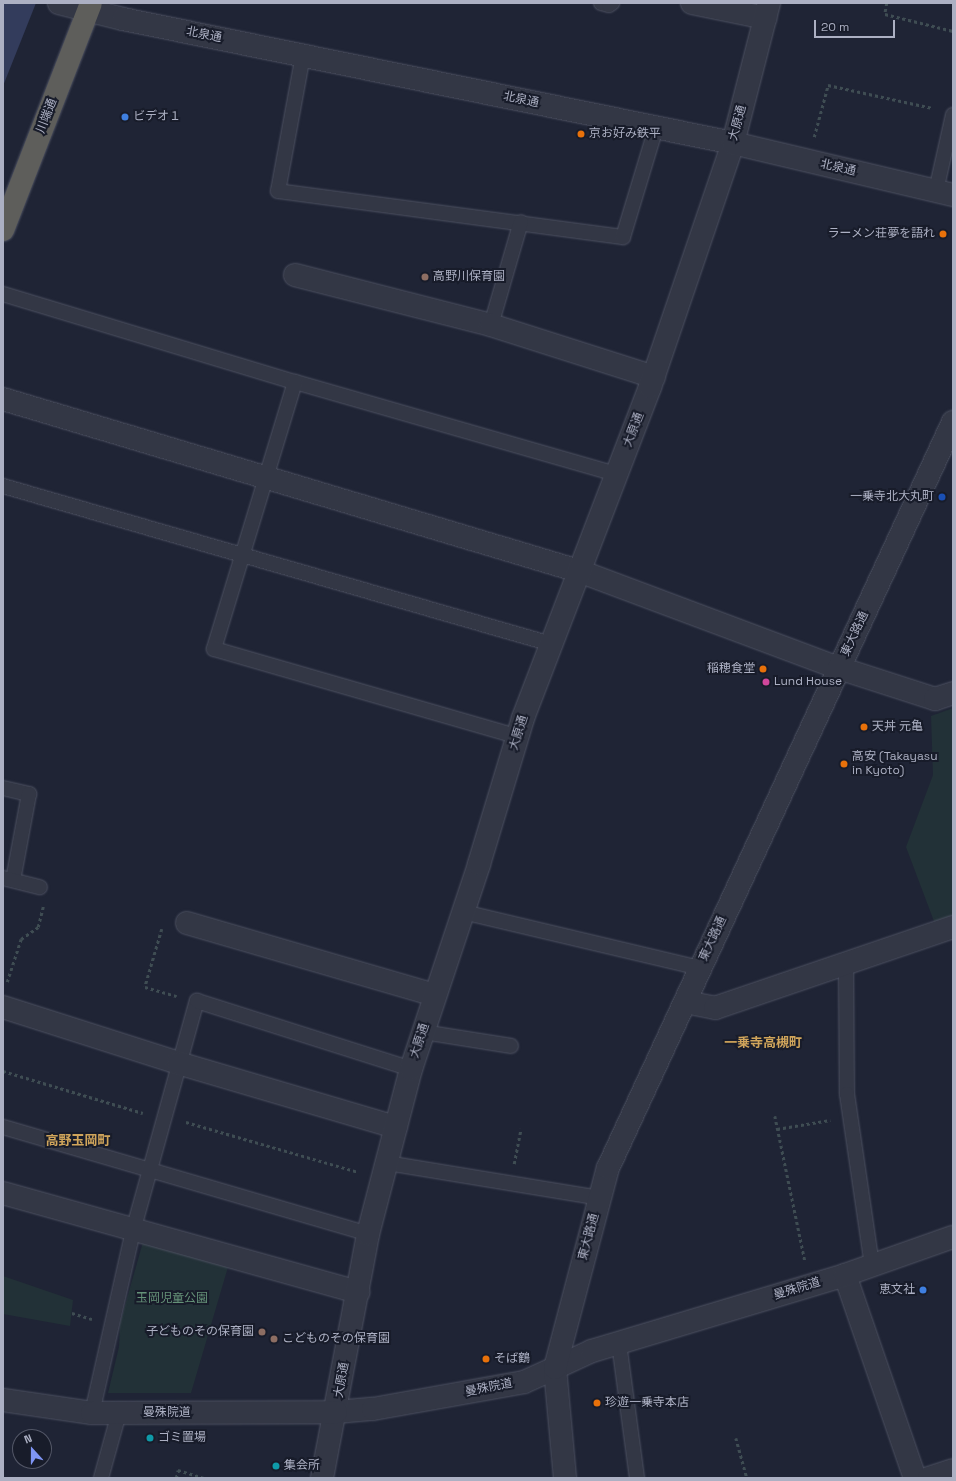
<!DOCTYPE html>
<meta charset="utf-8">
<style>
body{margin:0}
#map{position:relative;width:956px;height:1481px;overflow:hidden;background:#1f2435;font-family:"Space Grotesk","Noto Sans JP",sans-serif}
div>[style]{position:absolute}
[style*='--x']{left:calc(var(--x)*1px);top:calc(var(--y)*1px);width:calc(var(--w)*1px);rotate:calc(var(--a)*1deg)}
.green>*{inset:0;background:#223137}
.water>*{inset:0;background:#333c5c}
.path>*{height:2.5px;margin-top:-1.25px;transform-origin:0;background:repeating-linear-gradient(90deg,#3f4d53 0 3px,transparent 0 6px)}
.roads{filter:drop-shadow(0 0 1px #4d5161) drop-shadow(0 0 1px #4d5161)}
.service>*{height:14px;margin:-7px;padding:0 7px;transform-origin:7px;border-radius:7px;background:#333745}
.minor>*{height:22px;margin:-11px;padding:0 11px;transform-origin:11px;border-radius:11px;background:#333745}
.tertiary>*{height:22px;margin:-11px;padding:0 11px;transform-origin:11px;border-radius:11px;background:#333745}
.trunk>*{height:22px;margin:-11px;padding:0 11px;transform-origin:11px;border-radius:11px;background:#5e5e5b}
.dots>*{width:11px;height:11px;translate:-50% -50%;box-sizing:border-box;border:2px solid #181c2a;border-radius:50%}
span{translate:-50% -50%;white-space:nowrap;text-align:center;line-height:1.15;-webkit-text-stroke:4px #181c2a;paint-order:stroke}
.street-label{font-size:12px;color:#acb0c3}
.poi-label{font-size:12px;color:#acb0c3}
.left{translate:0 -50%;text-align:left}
.right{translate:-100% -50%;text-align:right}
.park-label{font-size:12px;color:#659278}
.neighbourhood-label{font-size:13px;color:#d0a55b;font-weight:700}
.frame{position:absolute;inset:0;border:4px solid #acb0c3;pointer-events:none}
.north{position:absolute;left:12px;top:1429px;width:40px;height:40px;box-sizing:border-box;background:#181c2a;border:1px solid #535767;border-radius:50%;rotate:339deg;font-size:11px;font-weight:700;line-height:16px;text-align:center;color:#acb0c3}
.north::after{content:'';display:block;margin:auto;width:14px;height:18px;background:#7f95f5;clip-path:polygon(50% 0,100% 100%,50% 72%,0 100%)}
.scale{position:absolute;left:814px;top:20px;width:81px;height:18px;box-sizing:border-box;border:2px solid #acb0c3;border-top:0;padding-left:5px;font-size:12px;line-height:14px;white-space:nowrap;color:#acb0c3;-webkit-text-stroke:3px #181c2a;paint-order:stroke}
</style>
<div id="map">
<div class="green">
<i style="clip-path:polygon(953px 708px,953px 918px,935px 924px,906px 847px,933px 775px,931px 716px)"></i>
<i style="clip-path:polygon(143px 1242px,228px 1267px,191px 1393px,108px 1393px,119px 1347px,120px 1323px)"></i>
<i style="clip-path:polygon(3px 1276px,73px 1300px,70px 1326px,3px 1314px)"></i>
</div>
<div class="water">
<i style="clip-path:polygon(3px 3px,36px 3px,3px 86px)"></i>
</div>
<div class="path">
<i style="--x:887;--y:3;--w:11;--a:100"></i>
<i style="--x:885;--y:14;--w:70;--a:14"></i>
<i style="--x:814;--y:137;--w:54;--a:-74.9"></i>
<i style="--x:828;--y:85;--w:107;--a:12.4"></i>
<i style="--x:162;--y:929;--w:60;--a:106.3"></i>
<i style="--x:145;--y:987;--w:33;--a:16"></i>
<i style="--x:7;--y:982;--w:45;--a:-72"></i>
<i style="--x:21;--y:939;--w:21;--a:-35"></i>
<i style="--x:38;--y:927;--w:21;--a:-76"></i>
<i style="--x:3;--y:1071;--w:146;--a:16.7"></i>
<i style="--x:775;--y:1116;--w:148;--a:78.3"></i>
<i style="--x:186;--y:1122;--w:179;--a:16.2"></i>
<i style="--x:777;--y:1129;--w:54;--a:-9.6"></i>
<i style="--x:514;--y:1164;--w:36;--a:-79"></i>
<i style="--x:72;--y:1313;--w:21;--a:17"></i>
<i style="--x:736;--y:1438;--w:41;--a:74.6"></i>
<i style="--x:176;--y:1478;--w:8;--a:-76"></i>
<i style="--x:178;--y:1470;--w:27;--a:17"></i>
</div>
<div class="roads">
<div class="service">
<i style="--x:601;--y:3;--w:8;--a:14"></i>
<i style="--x:609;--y:5;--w:4;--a:-34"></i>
<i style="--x:303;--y:55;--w:138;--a:100.4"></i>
<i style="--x:278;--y:191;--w:348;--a:7.6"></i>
<i style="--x:623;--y:237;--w:114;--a:-73.2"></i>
<i style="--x:936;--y:191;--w:78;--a:-77.4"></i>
<i style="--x:3;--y:294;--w:305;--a:16.8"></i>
<i style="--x:295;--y:382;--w:334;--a:16"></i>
<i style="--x:491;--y:325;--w:107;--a:-73.8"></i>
<i style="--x:295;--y:382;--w:279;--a:106.9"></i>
<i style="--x:214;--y:649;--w:316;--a:16.1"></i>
<i style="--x:3;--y:486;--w:570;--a:16.08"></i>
<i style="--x:3;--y:788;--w:27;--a:13"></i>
<i style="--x:29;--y:794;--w:87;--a:100.5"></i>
<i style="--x:3;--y:878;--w:38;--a:14"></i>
<i style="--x:463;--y:912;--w:244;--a:13.3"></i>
<i style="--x:846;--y:962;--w:132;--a:89.6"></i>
<i style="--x:847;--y:1094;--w:173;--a:81.7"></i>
<i style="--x:423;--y:1032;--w:89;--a:9"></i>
<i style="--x:3;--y:1127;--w:380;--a:16.3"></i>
<i style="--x:387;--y:1163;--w:216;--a:9.3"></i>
<i style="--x:619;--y:1343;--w:136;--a:82.4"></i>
<i style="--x:92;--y:1413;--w:187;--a:-77.3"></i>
<i style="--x:133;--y:1231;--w:239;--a:-74.5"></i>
<i style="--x:197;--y:1001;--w:225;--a:17.6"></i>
<i style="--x:101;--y:1478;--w:67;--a:-74.5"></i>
</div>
<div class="minor">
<i style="--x:692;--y:3;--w:75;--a:11.6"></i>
<i style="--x:295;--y:275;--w:202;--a:14.3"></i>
<i style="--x:491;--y:325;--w:171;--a:17.7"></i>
<i style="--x:3;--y:399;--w:601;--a:16.63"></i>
<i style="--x:579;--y:571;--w:278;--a:20.5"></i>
<i style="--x:839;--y:668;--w:101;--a:17.9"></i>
<i style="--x:935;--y:699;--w:19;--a:-18"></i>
<i style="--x:187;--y:923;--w:258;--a:16.2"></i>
<i style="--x:685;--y:1002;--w:31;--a:11"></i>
<i style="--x:715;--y:1008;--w:251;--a:-18.8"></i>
<i style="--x:3;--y:1007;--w:184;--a:17.7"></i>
<i style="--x:178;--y:1063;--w:227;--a:16.4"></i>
<i style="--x:3;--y:1193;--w:369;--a:15.6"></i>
<i style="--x:845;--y:1275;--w:215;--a:71"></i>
<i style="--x:336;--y:1412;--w:37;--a:-5"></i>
<i style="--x:373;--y:1409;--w:153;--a:-10.1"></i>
<i style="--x:524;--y:1382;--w:34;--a:-24"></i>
<i style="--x:322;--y:1478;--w:248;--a:-79.3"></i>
<i style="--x:368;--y:1234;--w:171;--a:-75.4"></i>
<i style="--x:411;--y:1069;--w:216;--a:-71.6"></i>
<i style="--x:479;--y:864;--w:152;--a:-73.2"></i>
<i style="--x:523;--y:718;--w:355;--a:-69"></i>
<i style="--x:650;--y:387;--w:258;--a:-71.2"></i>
<i style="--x:733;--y:143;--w:145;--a:-75.6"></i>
<i style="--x:929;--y:1478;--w:25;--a:-18"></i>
</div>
<div class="tertiary">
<i style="--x:59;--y:3;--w:66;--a:14"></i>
<i style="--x:123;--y:19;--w:622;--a:11.49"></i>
<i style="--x:733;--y:143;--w:226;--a:13.3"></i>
<i style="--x:555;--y:1368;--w:41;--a:-24.7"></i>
<i style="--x:592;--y:1351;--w:264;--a:-16.7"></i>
<i style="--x:845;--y:1275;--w:114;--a:-19.4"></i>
<i style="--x:3;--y:1400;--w:90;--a:8.3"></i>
<i style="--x:92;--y:1413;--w:244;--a:-0.2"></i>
<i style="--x:565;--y:1478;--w:110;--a:-95.2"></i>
<i style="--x:555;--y:1368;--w:207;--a:-75.2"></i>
<i style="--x:608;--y:1168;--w:822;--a:-65.18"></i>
</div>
<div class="trunk">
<i style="--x:3;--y:230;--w:243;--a:-68.8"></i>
</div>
</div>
<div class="dots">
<i style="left:125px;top:117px;background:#3f7fe0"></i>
<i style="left:581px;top:134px;background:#e8710a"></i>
<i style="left:943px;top:234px;background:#e8710a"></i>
<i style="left:425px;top:277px;background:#8d6e63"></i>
<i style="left:942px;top:497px;background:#1a4fb4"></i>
<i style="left:763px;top:669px;background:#e8710a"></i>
<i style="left:766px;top:682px;background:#d1479c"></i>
<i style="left:864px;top:727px;background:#e8710a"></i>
<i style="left:844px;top:764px;background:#e8710a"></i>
<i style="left:923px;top:1290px;background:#3f7fe0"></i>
<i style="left:262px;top:1332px;background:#8d6e63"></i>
<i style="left:274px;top:1339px;background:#8d6e63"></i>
<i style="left:486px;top:1359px;background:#e8710a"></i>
<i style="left:597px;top:1403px;background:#e8710a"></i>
<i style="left:150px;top:1438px;background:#0f9aa8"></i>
<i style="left:276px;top:1466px;background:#0f9aa8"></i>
</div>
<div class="street-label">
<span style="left:204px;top:35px;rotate:11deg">北泉通</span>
<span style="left:521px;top:100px;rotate:12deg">北泉通</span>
<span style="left:47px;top:116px;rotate:-69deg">川端通</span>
<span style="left:738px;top:123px;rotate:-75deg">大原通</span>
<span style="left:838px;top:168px;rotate:13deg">北泉通</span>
<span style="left:634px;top:430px;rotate:-69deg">大原通</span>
<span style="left:855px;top:634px;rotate:-65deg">東大路通</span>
<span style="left:519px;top:733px;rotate:-73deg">大原通</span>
<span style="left:713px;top:939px;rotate:-65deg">東大路通</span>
<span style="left:420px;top:1041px;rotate:-72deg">大原通</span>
<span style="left:589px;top:1237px;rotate:-75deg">東大路通</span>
<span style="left:797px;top:1289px;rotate:-17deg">曼殊院道</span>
<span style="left:342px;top:1380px;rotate:-80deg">大原通</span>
<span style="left:489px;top:1388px;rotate:-11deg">曼殊院道</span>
<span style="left:167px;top:1413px">曼殊院道</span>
</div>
<div class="poi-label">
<span class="left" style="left:133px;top:117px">ビデオ１</span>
<span class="left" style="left:589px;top:134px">京お好み鉄平</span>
<span class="right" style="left:935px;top:234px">ラーメン荘夢を語れ</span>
<span class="left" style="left:433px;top:277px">高野川保育園</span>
<span class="right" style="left:934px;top:497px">一乗寺北大丸町</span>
<span class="right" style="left:755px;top:669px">稲穂食堂</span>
<span class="left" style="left:774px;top:682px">Lund House</span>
<span class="left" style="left:872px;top:727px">天丼 元亀</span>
<span class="left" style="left:852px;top:764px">高安 (Takayasu<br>in Kyoto)</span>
<span class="right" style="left:915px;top:1290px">恵文社</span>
<span class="right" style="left:254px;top:1332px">子どものその保育園</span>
<span class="left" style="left:282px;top:1339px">こどものその保育園</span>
<span class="left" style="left:494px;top:1359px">そば鶴</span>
<span class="left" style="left:605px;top:1403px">珍遊一乗寺本店</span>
<span class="left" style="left:158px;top:1438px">ゴミ置場</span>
<span class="left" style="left:284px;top:1466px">集会所</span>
</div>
<div class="park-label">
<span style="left:172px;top:1299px">玉岡児童公園</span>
</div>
<div class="neighbourhood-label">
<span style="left:763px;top:1043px">一乗寺高槻町</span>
<span style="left:78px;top:1141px">高野玉岡町</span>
</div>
<div class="frame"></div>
<div class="north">N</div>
<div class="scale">20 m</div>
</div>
